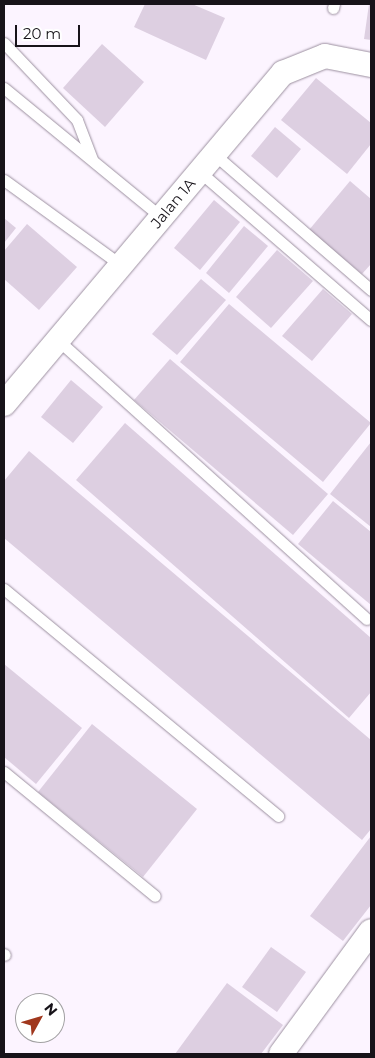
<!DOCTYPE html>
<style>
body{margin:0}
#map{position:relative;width:375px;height:1058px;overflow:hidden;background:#fcf4ff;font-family:Montserrat,sans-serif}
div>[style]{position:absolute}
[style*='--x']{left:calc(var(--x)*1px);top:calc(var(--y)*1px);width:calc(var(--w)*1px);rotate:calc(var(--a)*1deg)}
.building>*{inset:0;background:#ddcfe1}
.roads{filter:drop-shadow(0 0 1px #9c90a0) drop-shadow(0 0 1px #9c90a0)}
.service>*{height:11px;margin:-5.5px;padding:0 5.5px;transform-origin:5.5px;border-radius:5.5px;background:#fff}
.minor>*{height:24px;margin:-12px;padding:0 12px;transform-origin:12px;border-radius:12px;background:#fff}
span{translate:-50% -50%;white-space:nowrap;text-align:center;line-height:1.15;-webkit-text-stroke:4.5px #fff;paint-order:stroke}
.street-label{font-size:15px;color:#171319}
.frame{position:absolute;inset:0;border:5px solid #171319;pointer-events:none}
.north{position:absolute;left:15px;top:993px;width:50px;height:50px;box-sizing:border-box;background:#fff;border:1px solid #a2a1a3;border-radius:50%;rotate:51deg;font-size:14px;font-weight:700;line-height:20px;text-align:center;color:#171319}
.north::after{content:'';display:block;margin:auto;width:18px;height:22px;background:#a0371d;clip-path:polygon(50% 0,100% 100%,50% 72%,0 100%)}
.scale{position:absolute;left:15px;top:25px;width:65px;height:22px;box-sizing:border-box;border:2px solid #171319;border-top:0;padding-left:6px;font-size:15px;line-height:18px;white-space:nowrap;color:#171319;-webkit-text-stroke:4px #fff;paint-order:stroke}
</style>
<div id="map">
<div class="building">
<i style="clip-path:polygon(145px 4px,192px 4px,225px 18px,206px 60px,134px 27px)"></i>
<i style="clip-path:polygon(369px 4px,371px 4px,371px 40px,364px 39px)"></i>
<i style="clip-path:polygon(102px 44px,144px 82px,105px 127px,63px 88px)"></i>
<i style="clip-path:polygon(316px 78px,371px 123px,371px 144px,347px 174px,281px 120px)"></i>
<i style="clip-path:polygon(275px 127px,301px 149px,277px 178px,251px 156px)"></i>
<i style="clip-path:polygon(350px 181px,371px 199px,371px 264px,362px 274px,309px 230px)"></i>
<i style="clip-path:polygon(214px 200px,240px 222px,200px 270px,174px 248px)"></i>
<i style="clip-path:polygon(4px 218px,16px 228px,4px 243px)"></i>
<i style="clip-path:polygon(27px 224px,77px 267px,39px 310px,4px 279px,4px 251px)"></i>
<i style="clip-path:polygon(244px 226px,268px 246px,229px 293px,206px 273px)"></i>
<i style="clip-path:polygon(277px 250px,313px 281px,271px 328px,236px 297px)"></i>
<i style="clip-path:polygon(201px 279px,226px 300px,177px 355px,152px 334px)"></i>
<i style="clip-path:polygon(323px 289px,352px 314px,312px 361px,282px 336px)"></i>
<i style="clip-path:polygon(229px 304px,371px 423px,323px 482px,180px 362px)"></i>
<i style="clip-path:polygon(170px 359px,328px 494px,293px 535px,134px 400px)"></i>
<i style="clip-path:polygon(71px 380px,103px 407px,73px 443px,41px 417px)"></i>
<i style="clip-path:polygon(125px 423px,371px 638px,371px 692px,349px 718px,76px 480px)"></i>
<i style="clip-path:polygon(371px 442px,371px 527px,330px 494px)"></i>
<i style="clip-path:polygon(29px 451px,371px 740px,371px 829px,362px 840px,4px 538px,4px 481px)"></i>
<i style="clip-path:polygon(333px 501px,371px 532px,371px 605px,298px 544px)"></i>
<i style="clip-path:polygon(4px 664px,82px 728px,36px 784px,4px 757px)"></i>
<i style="clip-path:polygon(92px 724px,197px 809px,143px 877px,38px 792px)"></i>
<i style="clip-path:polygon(371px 836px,371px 905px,343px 941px,310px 916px)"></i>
<i style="clip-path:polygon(271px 947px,306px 972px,277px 1012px,242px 987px)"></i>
<i style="clip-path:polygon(227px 983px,283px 1025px,261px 1054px,175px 1054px)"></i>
</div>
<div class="roads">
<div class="service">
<i style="--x:333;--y:8;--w:4;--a:-76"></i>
<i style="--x:4;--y:43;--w:106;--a:46.5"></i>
<i style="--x:77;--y:120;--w:42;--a:69"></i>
<i style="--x:4;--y:88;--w:203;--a:39.4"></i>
<i style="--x:214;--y:154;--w:208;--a:40.9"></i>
<i style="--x:200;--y:172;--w:226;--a:40.9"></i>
<i style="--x:4;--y:180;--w:145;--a:36"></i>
<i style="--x:58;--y:340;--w:416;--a:42.1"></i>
<i style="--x:4;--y:589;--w:356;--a:39.6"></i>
<i style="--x:4;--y:772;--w:195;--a:39.4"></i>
<i style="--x:4;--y:954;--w:1;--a:45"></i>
</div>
<div class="minor">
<i style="--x:4;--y:404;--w:433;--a:-49.9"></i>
<i style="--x:283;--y:73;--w:45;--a:-22"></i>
<i style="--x:325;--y:56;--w:47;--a:11.1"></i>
<i style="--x:281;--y:1054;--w:152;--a:-53.8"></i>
</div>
</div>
<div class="street-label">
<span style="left:173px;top:203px;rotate:-50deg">Jalan 1A</span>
</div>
<div class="frame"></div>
<div class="north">N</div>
<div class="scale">20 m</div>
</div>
